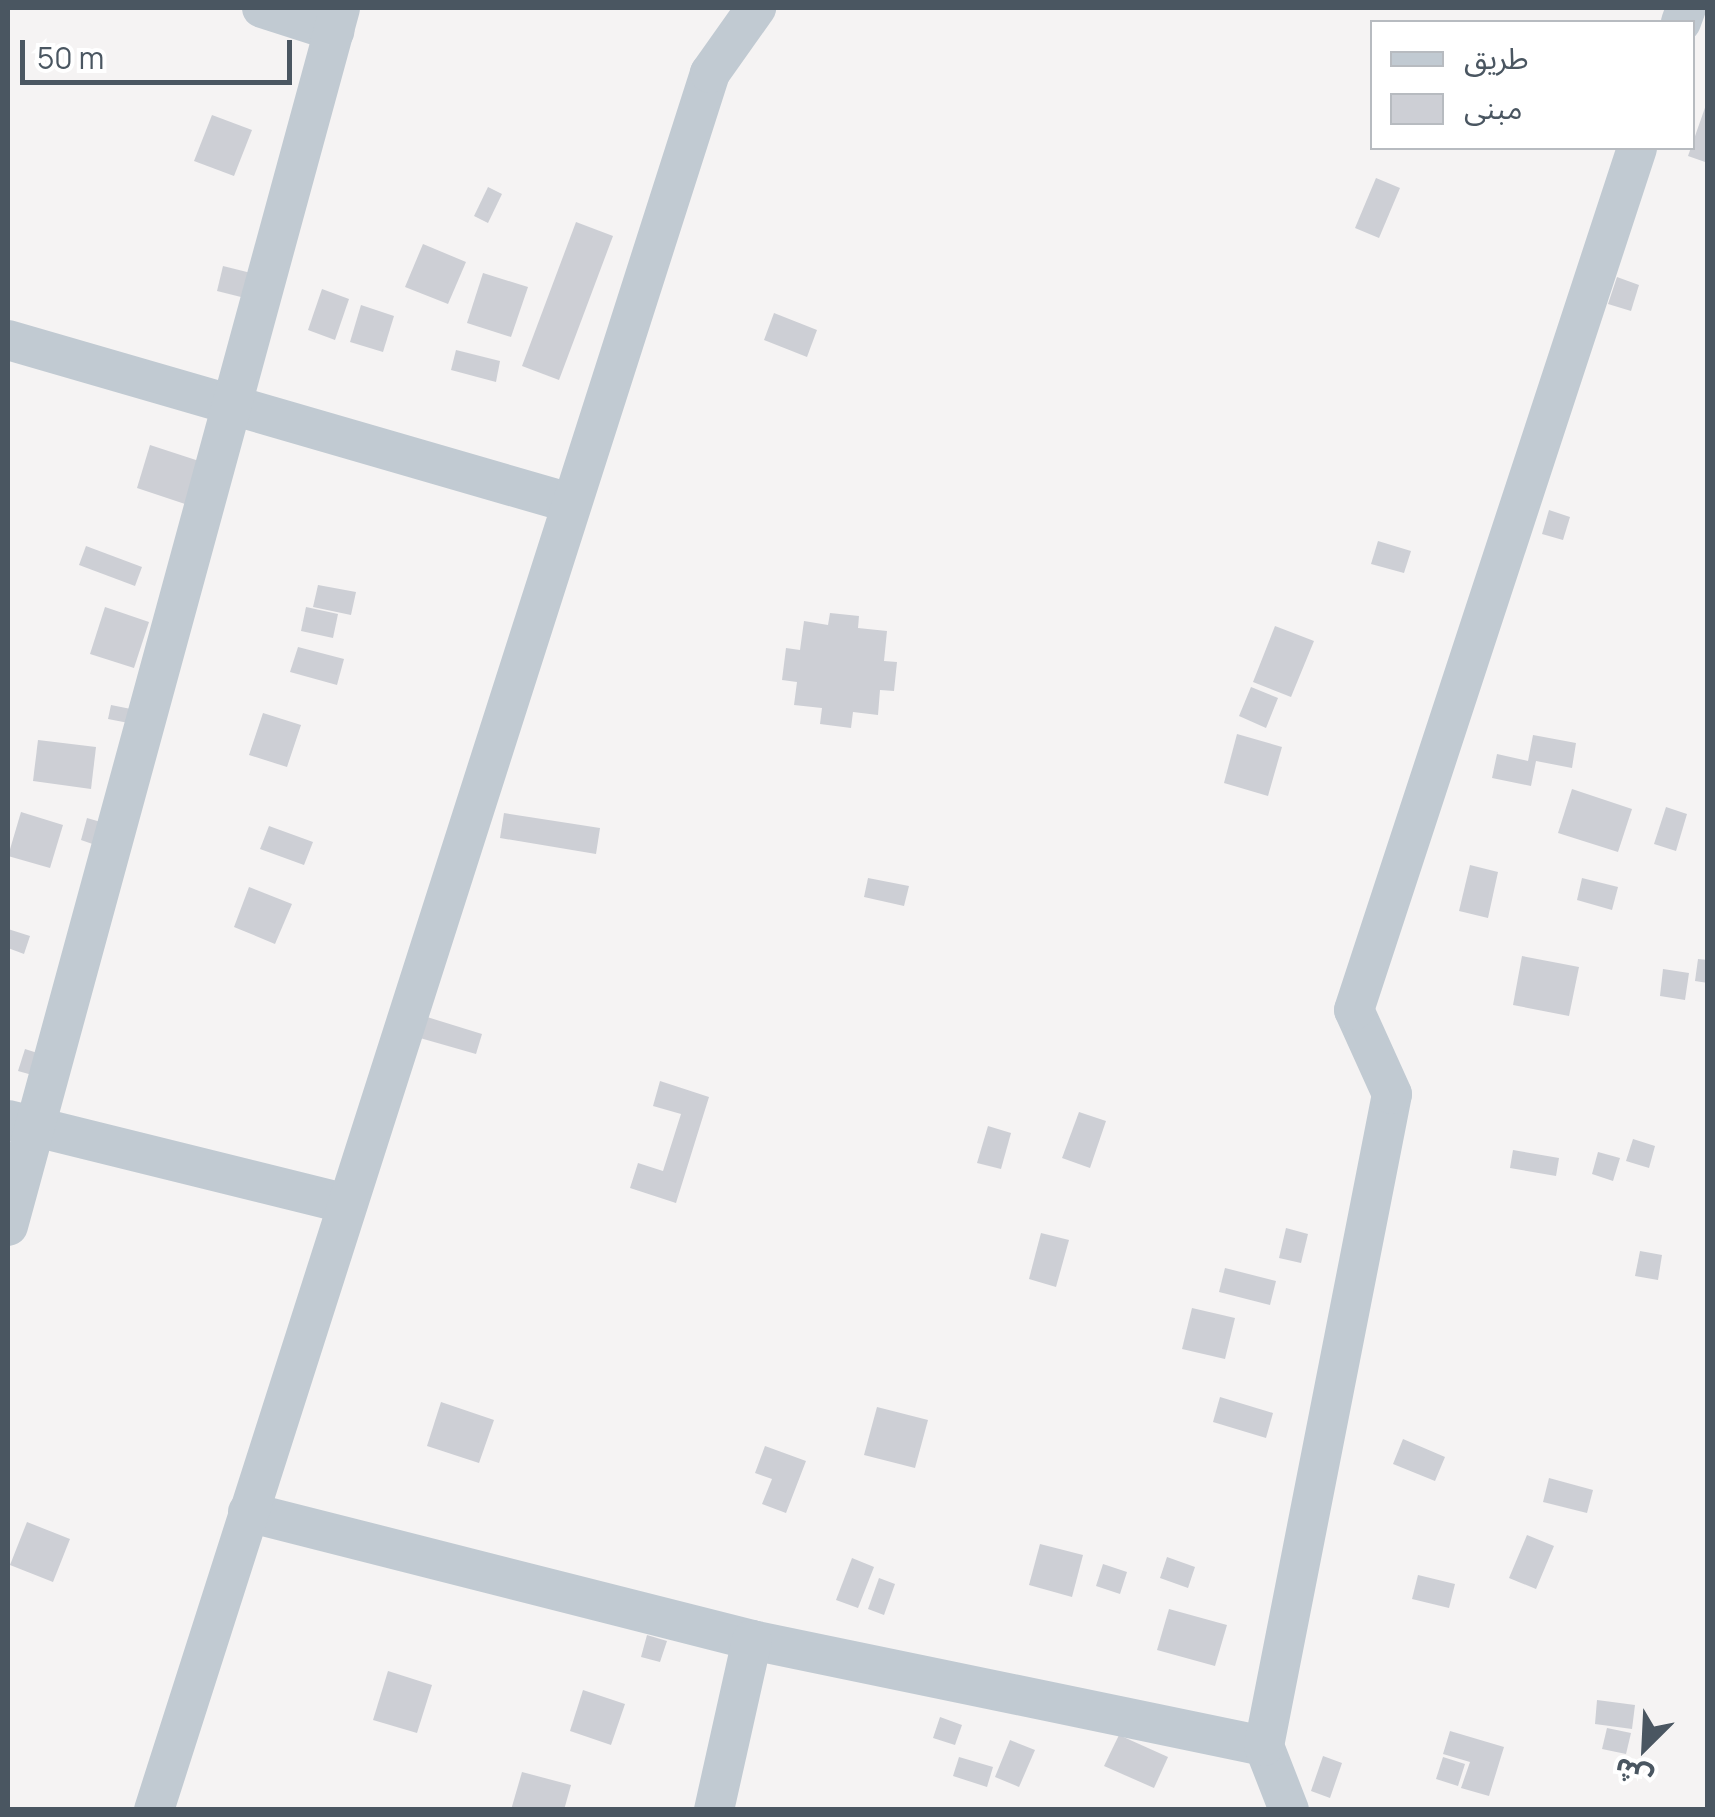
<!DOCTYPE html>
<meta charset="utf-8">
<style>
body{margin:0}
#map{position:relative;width:1715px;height:1817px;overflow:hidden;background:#f5f3f3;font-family:Manrope,"Noto Sans Arabic",sans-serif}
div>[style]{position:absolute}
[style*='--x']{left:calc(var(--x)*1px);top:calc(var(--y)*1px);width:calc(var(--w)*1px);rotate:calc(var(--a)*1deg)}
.building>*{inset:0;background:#cdcfd5}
.street>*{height:40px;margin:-20px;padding:0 20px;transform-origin:20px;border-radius:20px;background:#c1cad2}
span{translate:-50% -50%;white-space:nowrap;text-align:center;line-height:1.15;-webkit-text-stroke:9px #fff;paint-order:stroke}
.frame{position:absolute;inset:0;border:10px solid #4a5661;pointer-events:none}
.legend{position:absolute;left:1370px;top:20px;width:325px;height:130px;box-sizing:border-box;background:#fff;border:2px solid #b7bbc0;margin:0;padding:12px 18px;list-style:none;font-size:30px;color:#4a5661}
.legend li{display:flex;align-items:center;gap:20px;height:50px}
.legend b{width:50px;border:2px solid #b7bbc0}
.north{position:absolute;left:1595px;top:1697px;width:100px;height:100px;-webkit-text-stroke:8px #fff;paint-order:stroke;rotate:204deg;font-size:28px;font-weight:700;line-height:40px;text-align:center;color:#4a5661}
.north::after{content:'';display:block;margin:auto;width:35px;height:45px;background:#4a5661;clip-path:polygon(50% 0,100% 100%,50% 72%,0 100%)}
.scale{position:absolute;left:20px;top:40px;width:272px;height:45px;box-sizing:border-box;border:5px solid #4a5661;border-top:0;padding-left:12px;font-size:30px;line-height:35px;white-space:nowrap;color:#4a5661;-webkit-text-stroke:8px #fff;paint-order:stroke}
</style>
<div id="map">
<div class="building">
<i style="clip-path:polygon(1707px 102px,1708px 102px,1708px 163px,1688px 156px)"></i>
<i style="clip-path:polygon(212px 115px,252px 130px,234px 176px,194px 161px)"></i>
<i style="clip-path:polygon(1376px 178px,1400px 188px,1379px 238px,1355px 228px)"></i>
<i style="clip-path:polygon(488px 187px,502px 194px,488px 223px,474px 216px)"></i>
<i style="clip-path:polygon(576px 222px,613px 236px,559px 380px,522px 366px)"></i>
<i style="clip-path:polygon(423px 244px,466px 262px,448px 304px,405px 287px)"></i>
<i style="clip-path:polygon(223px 266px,271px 278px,265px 303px,217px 291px)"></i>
<i style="clip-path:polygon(483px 273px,528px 287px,511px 337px,467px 323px)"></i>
<i style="clip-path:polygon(1617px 277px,1639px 285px,1631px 311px,1608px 304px)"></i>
<i style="clip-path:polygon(322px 289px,349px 299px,335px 340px,308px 330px)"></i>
<i style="clip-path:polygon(361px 305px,394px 316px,383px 352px,350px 342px)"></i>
<i style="clip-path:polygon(774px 313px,817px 330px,807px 357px,764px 340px)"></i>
<i style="clip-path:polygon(456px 350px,500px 361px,496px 382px,451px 370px)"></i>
<i style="clip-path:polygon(150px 445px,199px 461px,185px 504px,137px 488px)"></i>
<i style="clip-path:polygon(1549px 510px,1570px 517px,1563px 540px,1542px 534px)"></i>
<i style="clip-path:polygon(1378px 541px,1411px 551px,1404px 573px,1371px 564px)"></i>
<i style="clip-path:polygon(86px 546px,142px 567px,135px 586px,79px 565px)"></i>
<i style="clip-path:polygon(318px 585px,356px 592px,351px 615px,313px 607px)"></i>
<i style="clip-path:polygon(105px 607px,149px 622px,134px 668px,90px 654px)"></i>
<i style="clip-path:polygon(306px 607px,338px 614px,333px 638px,301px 631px)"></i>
<i style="clip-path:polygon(830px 613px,859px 616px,858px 628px,887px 631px,884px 661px,897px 662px,894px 691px,880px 690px,878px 715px,853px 712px,851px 728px,820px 724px,822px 708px,794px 705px,797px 682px,782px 680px,786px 648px,800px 650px,804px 621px,828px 625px)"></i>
<i style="clip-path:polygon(1275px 626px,1314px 641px,1291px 697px,1253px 682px)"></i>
<i style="clip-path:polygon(298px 647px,344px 659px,337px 685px,290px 672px)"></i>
<i style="clip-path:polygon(1251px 687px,1278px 698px,1266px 728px,1239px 716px)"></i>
<i style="clip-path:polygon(111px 705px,141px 711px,139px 725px,108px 719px)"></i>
<i style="clip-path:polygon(263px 713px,301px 725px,287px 767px,249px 755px)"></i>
<i style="clip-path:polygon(1237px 734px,1282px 747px,1268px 796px,1224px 783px)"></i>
<i style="clip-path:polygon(1533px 735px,1576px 743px,1572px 768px,1536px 761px,1531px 786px,1492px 778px,1497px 754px,1528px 761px)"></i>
<i style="clip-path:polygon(38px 740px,96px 747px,91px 789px,33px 781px)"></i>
<i style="clip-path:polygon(1572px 789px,1632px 809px,1618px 852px,1558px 833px)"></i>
<i style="clip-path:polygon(1666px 807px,1687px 814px,1676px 851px,1654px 844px)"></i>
<i style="clip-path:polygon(21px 812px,63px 825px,50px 868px,8px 856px)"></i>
<i style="clip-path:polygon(504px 813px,600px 828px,596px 854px,500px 838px)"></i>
<i style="clip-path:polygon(87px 818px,111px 825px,104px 848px,81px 840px)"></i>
<i style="clip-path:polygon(269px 826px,313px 842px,304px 865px,260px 849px)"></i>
<i style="clip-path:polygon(1470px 865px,1498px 872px,1488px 918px,1459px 911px)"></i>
<i style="clip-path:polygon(868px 878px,909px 886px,904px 906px,864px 897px)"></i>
<i style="clip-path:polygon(1582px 878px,1618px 887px,1612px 910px,1577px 900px)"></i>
<i style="clip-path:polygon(249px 887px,292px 904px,275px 944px,234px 927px)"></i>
<i style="clip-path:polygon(8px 929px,30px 936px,24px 954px,8px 948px)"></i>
<i style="clip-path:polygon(1522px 956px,1579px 967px,1569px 1016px,1513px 1005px)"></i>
<i style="clip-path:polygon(1698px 959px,1708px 960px,1708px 983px,1695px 981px)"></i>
<i style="clip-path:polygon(1663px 969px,1689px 973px,1685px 1000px,1660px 996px)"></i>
<i style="clip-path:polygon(427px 1017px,482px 1034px,476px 1054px,420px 1038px)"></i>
<i style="clip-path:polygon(25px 1049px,50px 1057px,43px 1078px,18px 1071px)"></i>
<i style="clip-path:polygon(660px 1081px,709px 1097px,676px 1203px,630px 1188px,638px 1163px,663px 1171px,681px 1114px,653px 1106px)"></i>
<i style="clip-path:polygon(1079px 1112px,1106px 1121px,1090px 1168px,1062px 1158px)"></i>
<i style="clip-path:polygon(988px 1126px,1011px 1133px,1001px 1169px,977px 1163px)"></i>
<i style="clip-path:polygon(1633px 1139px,1655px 1146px,1649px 1168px,1626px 1161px)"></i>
<i style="clip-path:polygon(1513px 1150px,1559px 1158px,1556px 1176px,1510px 1168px)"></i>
<i style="clip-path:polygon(1598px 1152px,1620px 1158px,1613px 1181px,1592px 1174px)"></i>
<i style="clip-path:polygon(1286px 1228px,1308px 1234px,1301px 1263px,1279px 1258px)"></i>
<i style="clip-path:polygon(1041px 1233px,1069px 1240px,1056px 1287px,1029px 1279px)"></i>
<i style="clip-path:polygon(1640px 1251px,1662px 1255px,1658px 1280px,1635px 1276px)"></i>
<i style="clip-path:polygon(1225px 1268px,1276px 1281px,1270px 1305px,1219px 1292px)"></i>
<i style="clip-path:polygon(1192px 1308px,1235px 1318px,1225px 1359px,1182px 1349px)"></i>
<i style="clip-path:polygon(1220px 1397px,1273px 1413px,1266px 1438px,1213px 1422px)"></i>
<i style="clip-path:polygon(441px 1402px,494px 1420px,479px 1463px,427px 1446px)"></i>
<i style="clip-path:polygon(877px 1407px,928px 1420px,915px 1468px,864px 1455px)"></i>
<i style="clip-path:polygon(1403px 1439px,1445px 1457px,1435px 1481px,1393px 1464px)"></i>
<i style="clip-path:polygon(765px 1446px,806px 1461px,786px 1513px,762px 1504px,772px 1479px,755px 1473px)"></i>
<i style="clip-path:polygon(1549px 1478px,1593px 1490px,1587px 1513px,1543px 1502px)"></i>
<i style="clip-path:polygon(27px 1522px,70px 1539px,53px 1582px,10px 1565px)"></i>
<i style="clip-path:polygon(1527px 1535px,1554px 1546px,1536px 1589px,1509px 1578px)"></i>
<i style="clip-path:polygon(1040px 1544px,1083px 1555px,1072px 1597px,1029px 1585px)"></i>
<i style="clip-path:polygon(1167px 1557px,1195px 1567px,1188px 1588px,1160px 1578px)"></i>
<i style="clip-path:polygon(852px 1558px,874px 1567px,858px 1608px,836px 1600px)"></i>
<i style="clip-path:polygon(1103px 1564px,1127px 1572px,1120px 1594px,1096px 1586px)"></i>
<i style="clip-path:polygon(1418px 1575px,1455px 1584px,1449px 1608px,1412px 1599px)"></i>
<i style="clip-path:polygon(879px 1578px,895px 1584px,884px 1615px,868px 1609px)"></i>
<i style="clip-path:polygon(1169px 1609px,1227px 1625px,1215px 1666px,1157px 1650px)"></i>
<i style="clip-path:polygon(647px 1635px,667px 1641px,660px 1662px,641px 1657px)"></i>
<i style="clip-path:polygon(388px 1671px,432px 1685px,417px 1733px,373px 1720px)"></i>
<i style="clip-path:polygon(583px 1690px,625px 1704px,611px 1745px,570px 1731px)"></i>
<i style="clip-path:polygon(1597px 1700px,1635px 1705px,1632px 1729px,1595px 1724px)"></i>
<i style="clip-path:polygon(940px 1717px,962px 1725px,955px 1745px,933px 1738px)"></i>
<i style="clip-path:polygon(1607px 1728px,1631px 1733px,1626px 1754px,1602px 1749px)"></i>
<i style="clip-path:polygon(1450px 1731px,1504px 1747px,1489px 1796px,1461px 1788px,1470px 1762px,1443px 1754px)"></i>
<i style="clip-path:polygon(1119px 1735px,1168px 1757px,1154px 1788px,1104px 1766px)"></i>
<i style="clip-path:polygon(1010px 1740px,1035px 1750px,1019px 1787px,995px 1777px)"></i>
<i style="clip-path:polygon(1323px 1756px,1342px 1763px,1330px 1798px,1311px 1791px)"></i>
<i style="clip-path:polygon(959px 1757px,993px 1767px,987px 1787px,953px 1776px)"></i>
<i style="clip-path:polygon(1443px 1757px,1465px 1764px,1458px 1786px,1436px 1779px)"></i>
<i style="clip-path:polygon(522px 1772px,571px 1785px,564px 1810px,511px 1810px)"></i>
</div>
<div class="street">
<i style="--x:262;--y:8;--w:76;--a:17.7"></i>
<i style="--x:1681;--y:22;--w:15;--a:-70"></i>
<i style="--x:8;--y:340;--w:585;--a:16.17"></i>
<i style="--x:8;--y:1120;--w:346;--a:13.9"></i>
<i style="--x:8;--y:1226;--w:1262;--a:-74.75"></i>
<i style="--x:248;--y:1512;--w:520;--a:14.25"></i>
<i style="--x:752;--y:1640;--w:523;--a:11.7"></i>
<i style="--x:154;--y:1810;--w:1824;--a:-72.25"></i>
<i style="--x:710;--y:73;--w:80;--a:-54.7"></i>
<i style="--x:714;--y:1810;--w:174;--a:-77.4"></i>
<i style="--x:1289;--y:1810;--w:69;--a:-111.3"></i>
<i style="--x:1264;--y:1746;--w:664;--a:-78.89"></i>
<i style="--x:1392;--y:1094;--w:92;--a:-114.3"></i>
<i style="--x:1354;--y:1010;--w:907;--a:-71.82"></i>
</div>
<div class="frame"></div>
<ul class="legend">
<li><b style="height:12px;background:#c1cad2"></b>طريق</li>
<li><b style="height:28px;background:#cdcfd5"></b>مبنى</li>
</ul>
<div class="north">ش</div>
<div class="scale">50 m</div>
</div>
